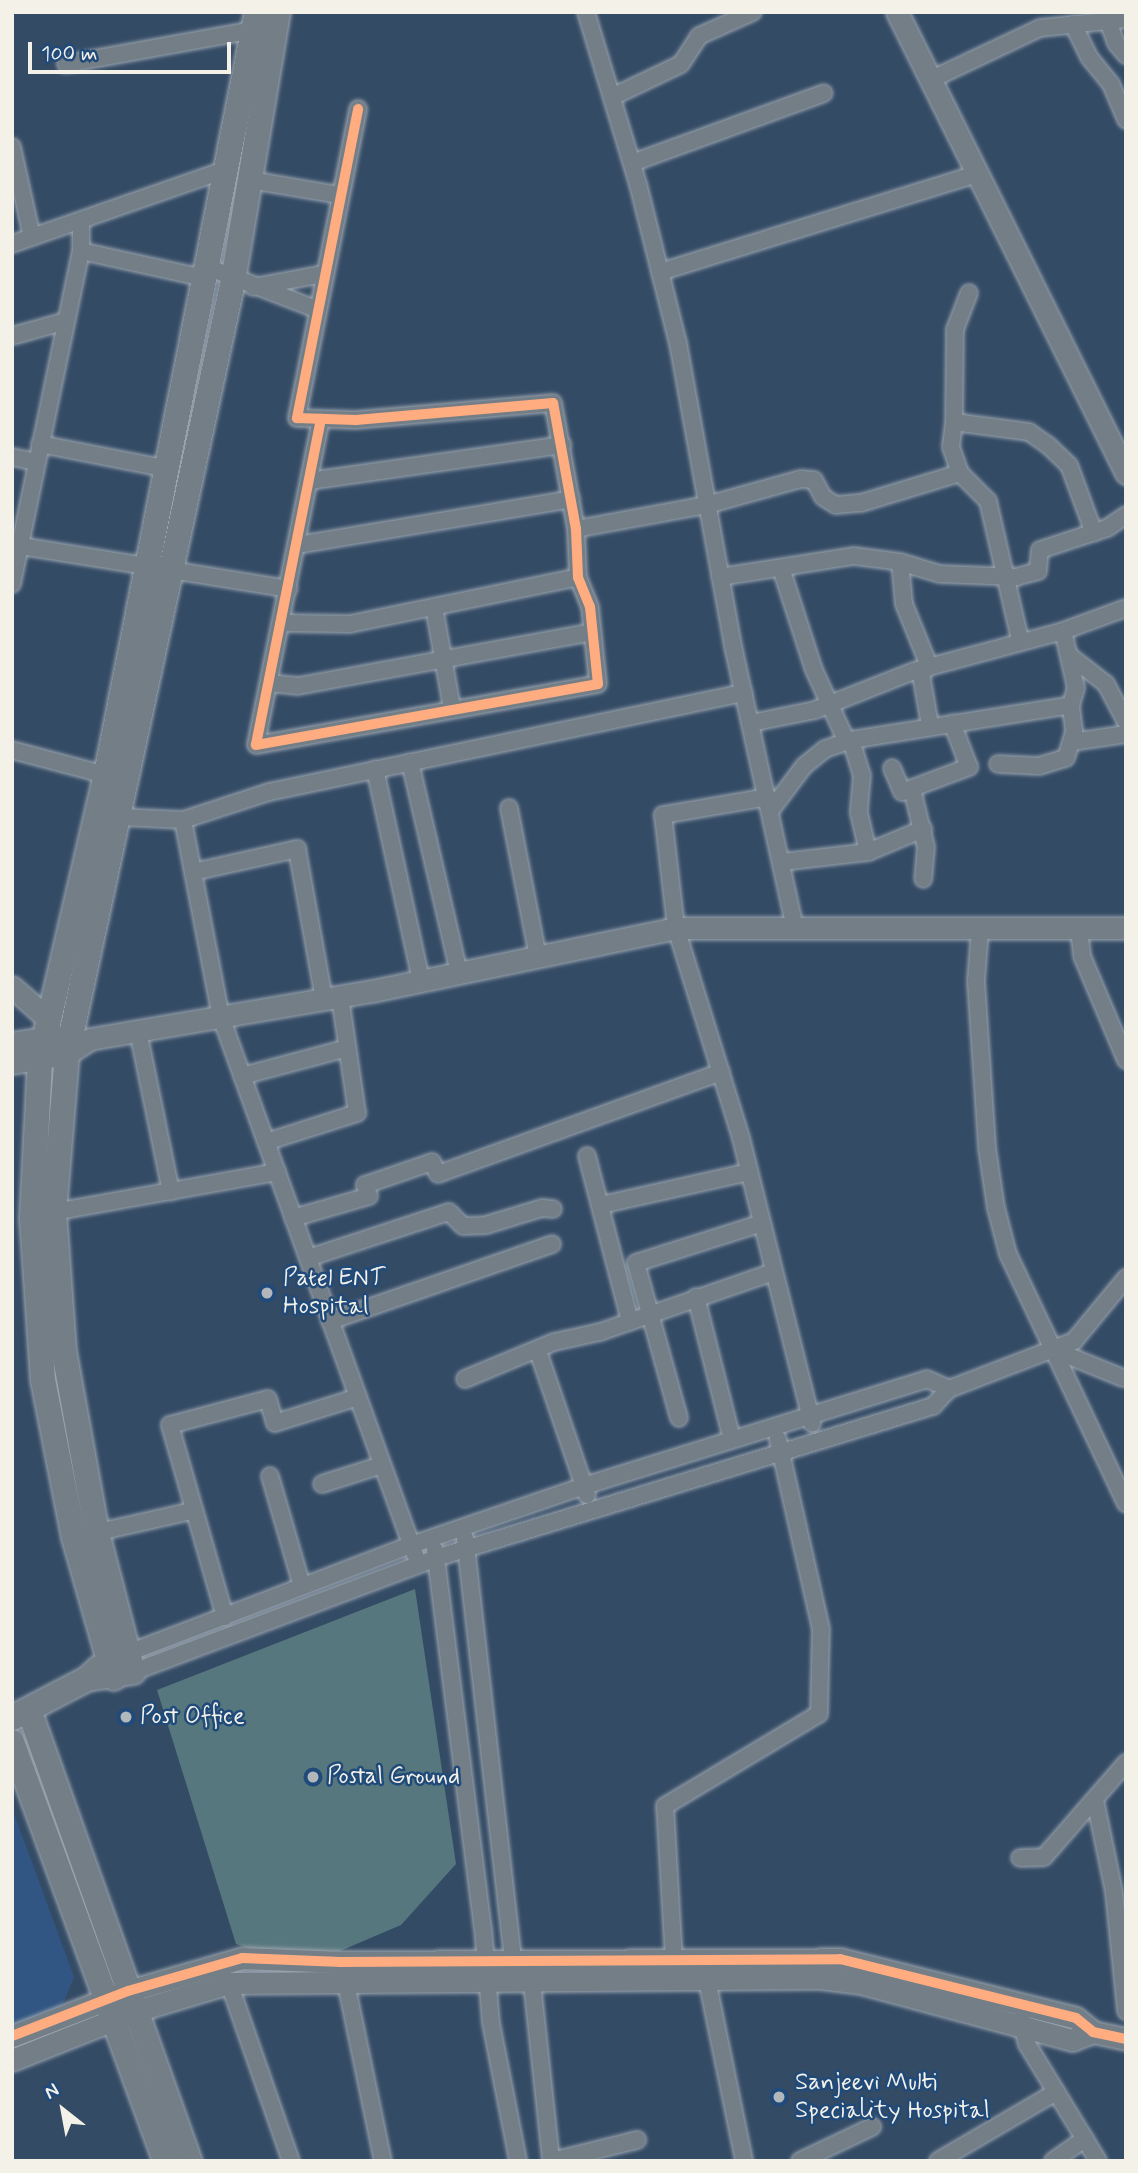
<!DOCTYPE html>
<style>
body{margin:0}
#map{position:relative;width:1138px;height:2173px;overflow:hidden;background:#344b65;font-family:Mynerve,sans-serif}
div>[style]{position:absolute}
[style*='--x']{left:calc(var(--x)*1px);top:calc(var(--y)*1px);width:calc(var(--w)*1px);rotate:calc(var(--a)*1deg)}
.built>*{inset:0;background:#315683}
.green>*{inset:0;background:#57777e}
.roads{filter:drop-shadow(0 0 2px #9ba5af) drop-shadow(0 0 2px #9ba5af)}
.street>*{height:16px;margin:-8px;padding:0 8px;transform-origin:8px;border-radius:8px;background:#737e87}
.secondary>*{height:21px;margin:-10.5px;padding:0 10.5px;transform-origin:10.5px;border-radius:10.5px;background:#737e87}
.primary>*{height:24px;margin:-12px;padding:0 12px;transform-origin:12px;border-radius:12px;background:#737e87}
.cycleway>*{height:10px;margin:-5px;padding:0 5px;transform-origin:5px;border-radius:5px;background:#ffac80}
.dots>*{width:19px;height:19px;translate:-50% -50%;box-sizing:border-box;border:4px solid #1f4a7a;border-radius:50%}
span{translate:-50% -50%;white-space:nowrap;text-align:center;line-height:1.15;-webkit-text-stroke:5px #1f4a7a;paint-order:stroke}
.poi-label{font-size:24px;color:#f4f1e8}
.left{translate:0 -50%;text-align:left}
.frame{position:absolute;inset:0;border:14px solid #f4f1e8;pointer-events:none}
.north{position:absolute;left:28px;top:2075px;width:70px;height:70px;-webkit-text-stroke:5px #1f4a7a;paint-order:stroke;rotate:329deg;font-size:19px;font-weight:700;line-height:28px;text-align:center;color:#f4f1e8}
.north::after{content:'';display:block;margin:auto;width:24px;height:32px;background:#f4f1e8;clip-path:polygon(50% 0,100% 100%,50% 72%,0 100%)}
.scale{position:absolute;left:28px;top:42px;width:203px;height:32px;box-sizing:border-box;border:4px solid #f4f1e8;border-top:0;padding-left:9px;font-size:21px;line-height:24px;white-space:nowrap;color:#f4f1e8;-webkit-text-stroke:5px #1f4a7a;paint-order:stroke}
</style>
<div id="map">
<div class="built">
<i style="clip-path:polygon(12px 1808px,74px 1977px,59px 2014px,12px 2032px)"></i>
</div>
<div class="green">
<i style="clip-path:polygon(415px 1589px,456px 1864px,401px 1925px,340px 1951px,277px 1958px,236px 1944px,157px 1690px)"></i>
</div>
<div class="roads">
<div class="street">
<i style="--x:586;--y:12;--w:184;--a:73.2"></i>
<i style="--x:639;--y:188;--w:160;--a:75.9"></i>
<i style="--x:678;--y:343;--w:308;--a:79.7"></i>
<i style="--x:733;--y:646;--w:290;--a:77.6"></i>
<i style="--x:1108;--y:21;--w:23;--a:70"></i>
<i style="--x:1116;--y:43;--w:16;--a:50"></i>
<i style="--x:1073;--y:24;--w:37;--a:64"></i>
<i style="--x:1089;--y:57;--w:35;--a:51"></i>
<i style="--x:1111;--y:84;--w:39;--a:67"></i>
<i style="--x:66;--y:64;--w:190;--a:-10.3"></i>
<i style="--x:930;--y:80;--w:122;--a:-25.3"></i>
<i style="--x:1040;--y:28;--w:86;--a:-6"></i>
<i style="--x:612;--y:97;--w:76;--a:-25.6"></i>
<i style="--x:681;--y:64;--w:33;--a:-57"></i>
<i style="--x:699;--y:36;--w:59;--a:-24"></i>
<i style="--x:12;--y:147;--w:92;--a:77.5"></i>
<i style="--x:632;--y:163;--w:204;--a:-20"></i>
<i style="--x:250;--y:180;--w:91;--a:9.5"></i>
<i style="--x:12;--y:244;--w:228;--a:-19.2"></i>
<i style="--x:81;--y:251;--w:126;--a:12.4"></i>
<i style="--x:207;--y:267;--w:117;--a:21.1"></i>
<i style="--x:660;--y:272;--w:331;--a:-17.2"></i>
<i style="--x:253;--y:287;--w:71;--a:-10.5"></i>
<i style="--x:969;--y:293;--w:40;--a:111"></i>
<i style="--x:955;--y:330;--w:92;--a:90.6"></i>
<i style="--x:954;--y:422;--w:76;--a:7.6"></i>
<i style="--x:1029;--y:432;--w:24;--a:35"></i>
<i style="--x:1049;--y:446;--w:28;--a:44"></i>
<i style="--x:1069;--y:465;--w:72;--a:69.8"></i>
<i style="--x:12;--y:336;--w:56;--a:-15.5"></i>
<i style="--x:321;--y:419;--w:332;--a:101.3"></i>
<i style="--x:256;--y:745;--w:347;--a:-10.1"></i>
<i style="--x:598;--y:684;--w:77;--a:-95.9"></i>
<i style="--x:590;--y:607;--w:32;--a:-112"></i>
<i style="--x:578;--y:577;--w:48;--a:-92.4"></i>
<i style="--x:576;--y:529;--w:128;--a:-100.3"></i>
<i style="--x:553;--y:403;--w:198;--a:175.1"></i>
<i style="--x:356;--y:420;--w:59;--a:-178.1"></i>
<i style="--x:297;--y:418;--w:315;--a:-78.8"></i>
<i style="--x:954;--y:422;--w:25;--a:97"></i>
<i style="--x:951;--y:447;--w:28;--a:71"></i>
<i style="--x:40;--y:444;--w:126;--a:11"></i>
<i style="--x:12;--y:457;--w:25;--a:12"></i>
<i style="--x:309;--y:481;--w:256;--a:-8.1"></i>
<i style="--x:576;--y:529;--w:133;--a:-10.4"></i>
<i style="--x:707;--y:505;--w:98;--a:-15.5"></i>
<i style="--x:801;--y:479;--w:13;--a:4"></i>
<i style="--x:814;--y:480;--w:19;--a:62"></i>
<i style="--x:823;--y:497;--w:15;--a:32"></i>
<i style="--x:836;--y:505;--w:25;--a:-5"></i>
<i style="--x:861;--y:503;--w:103;--a:-16.9"></i>
<i style="--x:960;--y:473;--w:40;--a:45"></i>
<i style="--x:988;--y:501;--w:143;--a:77"></i>
<i style="--x:297;--y:545;--w:278;--a:-9.5"></i>
<i style="--x:21;--y:546;--w:271;--a:9.1"></i>
<i style="--x:900;--y:562;--w:42;--a:84.6"></i>
<i style="--x:904;--y:604;--w:67;--a:68"></i>
<i style="--x:929;--y:666;--w:11;--a:135"></i>
<i style="--x:921;--y:674;--w:52;--a:80"></i>
<i style="--x:781;--y:568;--w:107;--a:72.1"></i>
<i style="--x:814;--y:670;--w:79;--a:65.4"></i>
<i style="--x:720;--y:577;--w:136;--a:-8.9"></i>
<i style="--x:854;--y:556;--w:46;--a:7.4"></i>
<i style="--x:900;--y:562;--w:42;--a:16.7"></i>
<i style="--x:940;--y:574;--w:76;--a:2.3"></i>
<i style="--x:1016;--y:577;--w:23;--a:-15"></i>
<i style="--x:1038;--y:571;--w:21;--a:-85"></i>
<i style="--x:1040;--y:550;--w:71;--a:-18.2"></i>
<i style="--x:1107;--y:528;--w:23;--a:-34"></i>
<i style="--x:12;--y:584;--w:340;--a:-78.3"></i>
<i style="--x:81;--y:251;--w:30;--a:-90"></i>
<i style="--x:434;--y:607;--w:103;--a:79.9"></i>
<i style="--x:282;--y:623;--w:68;--a:0.8"></i>
<i style="--x:350;--y:624;--w:233;--a:-11.6"></i>
<i style="--x:1070;--y:656;--w:46;--a:37.9"></i>
<i style="--x:1106;--y:684;--w:43;--a:62.2"></i>
<i style="--x:269;--y:683;--w:29;--a:6"></i>
<i style="--x:298;--y:686;--w:299;--a:-10.4"></i>
<i style="--x:751;--y:723;--w:65;--a:-11.5"></i>
<i style="--x:815;--y:710;--w:106;--a:-21.5"></i>
<i style="--x:914;--y:671;--w:154;--a:-15"></i>
<i style="--x:1063;--y:631;--w:67;--a:-20.1"></i>
<i style="--x:851;--y:740;--w:37;--a:73"></i>
<i style="--x:862;--y:775;--w:38;--a:95"></i>
<i style="--x:859;--y:813;--w:40;--a:77"></i>
<i style="--x:1072;--y:742;--w:55;--a:-8.4"></i>
<i style="--x:12;--y:750;--w:97;--a:14.9"></i>
<i style="--x:410;--y:762;--w:217;--a:76.9"></i>
<i style="--x:998;--y:764;--w:41;--a:2.8"></i>
<i style="--x:1039;--y:766;--w:28;--a:-17"></i>
<i style="--x:1066;--y:758;--w:28;--a:-73"></i>
<i style="--x:1074;--y:731;--w:26;--a:-97"></i>
<i style="--x:1071;--y:705;--w:18;--a:-74"></i>
<i style="--x:1076;--y:688;--w:58;--a:-102.8"></i>
<i style="--x:892;--y:768;--w:26;--a:67"></i>
<i style="--x:902;--y:792;--w:72;--a:-20.5"></i>
<i style="--x:969;--y:767;--w:47;--a:-111.1"></i>
<i style="--x:375;--y:769;--w:216;--a:77.7"></i>
<i style="--x:912;--y:789;--w:60;--a:76.4"></i>
<i style="--x:926;--y:847;--w:32;--a:95"></i>
<i style="--x:768;--y:797;--w:107;--a:170.3"></i>
<i style="--x:663;--y:815;--w:114;--a:83.4"></i>
<i style="--x:676;--y:928;--w:220;--a:72.8"></i>
<i style="--x:741;--y:1138;--w:294;--a:76"></i>
<i style="--x:509;--y:808;--w:152;--a:79"></i>
<i style="--x:771;--y:810;--w:55;--a:-53.1"></i>
<i style="--x:804;--y:766;--w:27;--a:-39"></i>
<i style="--x:825;--y:749;--w:28;--a:-19"></i>
<i style="--x:851;--y:740;--w:223;--a:-9"></i>
<i style="--x:120;--y:817;--w:63;--a:2.7"></i>
<i style="--x:183;--y:820;--w:90;--a:-18"></i>
<i style="--x:269;--y:792;--w:485;--a:-11.8"></i>
<i style="--x:183;--y:820;--w:201;--a:79.1"></i>
<i style="--x:221;--y:1017;--w:572;--a:70.17"></i>
<i style="--x:782;--y:862;--w:87;--a:-6.6"></i>
<i style="--x:868;--y:852;--w:60;--a:-22.7"></i>
<i style="--x:193;--y:872;--w:107;--a:-12.5"></i>
<i style="--x:297;--y:849;--w:152;--a:79.8"></i>
<i style="--x:980;--y:930;--w:51;--a:94.5"></i>
<i style="--x:976;--y:981;--w:167;--a:86.2"></i>
<i style="--x:987;--y:1148;--w:61;--a:81.5"></i>
<i style="--x:996;--y:1208;--w:48;--a:75.4"></i>
<i style="--x:1008;--y:1254;--w:276;--a:64.7"></i>
<i style="--x:1079;--y:930;--w:26;--a:83"></i>
<i style="--x:1082;--y:956;--w:113;--a:67.1"></i>
<i style="--x:138;--y:1031;--w:164;--a:78.4"></i>
<i style="--x:242;--y:1076;--w:109;--a:-14.9"></i>
<i style="--x:266;--y:1142;--w:96;--a:-17.7"></i>
<i style="--x:357;--y:1113;--w:118;--a:-98.3"></i>
<i style="--x:587;--y:1156;--w:171;--a:75.4"></i>
<i style="--x:601;--y:1205;--w:152;--a:-12.6"></i>
<i style="--x:54;--y:1212;--w:227;--a:-10.2"></i>
<i style="--x:293;--y:1218;--w:79;--a:-16.1"></i>
<i style="--x:369;--y:1196;--w:12;--a:-110"></i>
<i style="--x:365;--y:1185;--w:71;--a:-18.9"></i>
<i style="--x:432;--y:1162;--w:13;--a:63"></i>
<i style="--x:438;--y:1174;--w:301;--a:-19.8"></i>
<i style="--x:308;--y:1258;--w:148;--a:-18.1"></i>
<i style="--x:449;--y:1212;--w:20;--a:45"></i>
<i style="--x:463;--y:1226;--w:23;--a:-2"></i>
<i style="--x:486;--y:1225;--w:59;--a:-16.9"></i>
<i style="--x:542;--y:1208;--w:11;--a:5"></i>
<i style="--x:696;--y:1297;--w:146;--a:75.8"></i>
<i style="--x:330;--y:1321;--w:235;--a:-19.1"></i>
<i style="--x:1052;--y:1349;--w:77;--a:22.2"></i>
<i style="--x:538;--y:1351;--w:152;--a:71.2"></i>
<i style="--x:465;--y:1379;--w:96;--a:-22.6"></i>
<i style="--x:554;--y:1342;--w:47;--a:-12.3"></i>
<i style="--x:600;--y:1332;--w:183;--a:-19.1"></i>
<i style="--x:679;--y:1418;--w:161;--a:-105.5"></i>
<i style="--x:636;--y:1263;--w:132;--a:-17.6"></i>
<i style="--x:270;--y:1476;--w:115;--a:73.8"></i>
<i style="--x:322;--y:1484;--w:63;--a:-17.6"></i>
<i style="--x:90;--y:1534;--w:104;--a:-12.8"></i>
<i style="--x:465;--y:1538;--w:436;--a:83.5"></i>
<i style="--x:435;--y:1550;--w:381;--a:82.8"></i>
<i style="--x:483;--y:1928;--w:95;--a:85.2"></i>
<i style="--x:491;--y:2023;--w:141;--a:78.9"></i>
<i style="--x:225;--y:1617;--w:200;--a:-106"></i>
<i style="--x:170;--y:1425;--w:101;--a:-14.9"></i>
<i style="--x:268;--y:1399;--w:25;--a:74"></i>
<i style="--x:275;--y:1423;--w:87;--a:-17.4"></i>
<i style="--x:128;--y:1653;--w:303;--a:-20.9"></i>
<i style="--x:411;--y:1545;--w:183;--a:-18.8"></i>
<i style="--x:584;--y:1486;--w:359;--a:-17.3"></i>
<i style="--x:927;--y:1379;--w:24;--a:24"></i>
<i style="--x:133;--y:1672;--w:324;--a:-20.6"></i>
<i style="--x:436;--y:1558;--w:520;--a:-17.01"></i>
<i style="--x:933;--y:1406;--w:23;--a:-47"></i>
<i style="--x:949;--y:1389;--w:134;--a:-21"></i>
<i style="--x:1074;--y:1341;--w:82;--a:-50.5"></i>
<i style="--x:1095;--y:1800;--w:94;--a:78.3"></i>
<i style="--x:1114;--y:1892;--w:120;--a:84.2"></i>
<i style="--x:1020;--y:1858;--w:24;--a:-2"></i>
<i style="--x:1044;--y:1857;--w:125;--a:-48.9"></i>
<i style="--x:674;--y:1961;--w:155;--a:-93.3"></i>
<i style="--x:665;--y:1806;--w:179;--a:-30.9"></i>
<i style="--x:819;--y:1714;--w:85;--a:-88.7"></i>
<i style="--x:821;--y:1629;--w:195;--a:-102.8"></i>
<i style="--x:707;--y:1980;--w:185;--a:78.4"></i>
<i style="--x:532;--y:1982;--w:180;--a:83.9"></i>
<i style="--x:229;--y:1983;--w:188;--a:70.8"></i>
<i style="--x:346;--y:1983;--w:182;--a:78.3"></i>
<i style="--x:1021;--y:2019;--w:26;--a:77"></i>
<i style="--x:1027;--y:2044;--w:137;--a:58.7"></i>
<i style="--x:552;--y:2161;--w:88;--a:-13.9"></i>
<i style="--x:800;--y:2161;--w:80;--a:-25.3"></i>
<i style="--x:938;--y:2161;--w:137;--a:-30.3"></i>
<i style="--x:1053;--y:2161;--w:39;--a:-35"></i>
</div>
<div class="secondary">
<i style="--x:897;--y:12;--w:515;--a:63.58"></i>
<i style="--x:12;--y:987;--w:47;--a:41.5"></i>
<i style="--x:12;--y:1043;--w:46;--a:-8.8"></i>
<i style="--x:12;--y:1063;--w:56;--a:-9.3"></i>
<i style="--x:67;--y:1054;--w:27;--a:-33"></i>
<i style="--x:90;--y:1039;--w:286;--a:-9.7"></i>
<i style="--x:372;--y:991;--w:310;--a:-11.7"></i>
<i style="--x:676;--y:928;--w:450;--a:0"></i>
<i style="--x:12;--y:2036;--w:124;--a:-21.2"></i>
<i style="--x:128;--y:1991;--w:119;--a:-16.1"></i>
<i style="--x:242;--y:1958;--w:99;--a:2.3"></i>
<i style="--x:341;--y:1962;--w:499;--a:-0.3"></i>
<i style="--x:840;--y:1959;--w:243;--a:14"></i>
<i style="--x:1076;--y:2018;--w:22;--a:39"></i>
<i style="--x:1093;--y:2032;--w:34;--a:12"></i>
<i style="--x:12;--y:2060;--w:133;--a:-21.6"></i>
<i style="--x:136;--y:2011;--w:97;--a:-16.8"></i>
<i style="--x:229;--y:1983;--w:591;--a:-0.48"></i>
<i style="--x:820;--y:1978;--w:41;--a:7"></i>
<i style="--x:861;--y:1983;--w:219;--a:15.1"></i>
<i style="--x:1072;--y:2040;--w:22;--a:-21"></i>
</div>
<div class="primary">
<i style="--x:114;--y:1678;--w:146;--a:-105.9"></i>
<i style="--x:74;--y:1538;--w:161;--a:-101.1"></i>
<i style="--x:43;--y:1380;--w:162;--a:-93.9"></i>
<i style="--x:32;--y:1218;--w:160;--a:-87.1"></i>
<i style="--x:40;--y:1058;--w:291;--a:-76.9"></i>
<i style="--x:106;--y:775;--w:778;--a:-78.81"></i>
<i style="--x:87;--y:1679;--w:47;--a:-8.7"></i>
<i style="--x:133;--y:1672;--w:144;--a:-104.5"></i>
<i style="--x:97;--y:1533;--w:185;--a:-100.3"></i>
<i style="--x:64;--y:1351;--w:139;--a:-94.1"></i>
<i style="--x:54;--y:1212;--w:159;--a:-85.3"></i>
<i style="--x:67;--y:1054;--w:791;--a:-77.88"></i>
<i style="--x:233;--y:281;--w:273;--a:-80.5"></i>
<i style="--x:29;--y:1710;--w:479;--a:70.4"></i>
<i style="--x:12;--y:1718;--w:85;--a:-27.5"></i>
<i style="--x:87;--y:1679;--w:16;--a:-43"></i>
<i style="--x:12;--y:1742;--w:446;--a:69.9"></i>
</div>
</div>
<div class="cycleway">
<i style="--x:321;--y:419;--w:332;--a:101.3"></i>
<i style="--x:256;--y:745;--w:347;--a:-10.1"></i>
<i style="--x:598;--y:684;--w:77;--a:-95.9"></i>
<i style="--x:590;--y:607;--w:32;--a:-112"></i>
<i style="--x:578;--y:577;--w:48;--a:-92.4"></i>
<i style="--x:576;--y:529;--w:128;--a:-100.3"></i>
<i style="--x:553;--y:403;--w:198;--a:175.1"></i>
<i style="--x:356;--y:420;--w:59;--a:-178.1"></i>
<i style="--x:297;--y:418;--w:315;--a:-78.8"></i>
<i style="--x:12;--y:2036;--w:124;--a:-21.2"></i>
<i style="--x:128;--y:1991;--w:119;--a:-16.1"></i>
<i style="--x:242;--y:1958;--w:99;--a:2.3"></i>
<i style="--x:341;--y:1962;--w:499;--a:-0.3"></i>
<i style="--x:840;--y:1959;--w:243;--a:14"></i>
<i style="--x:1076;--y:2018;--w:22;--a:39"></i>
<i style="--x:1093;--y:2032;--w:34;--a:12"></i>
</div>
<div class="dots">
<i style="left:267px;top:1293px;background:#b1b7ba"></i>
<i style="left:126px;top:1717px;background:#b1b7ba"></i>
<i style="left:313px;top:1777px;background:#b1b7ba"></i>
<i style="left:779px;top:2097px;background:#b1b7ba"></i>
</div>
<div class="poi-label">
<span class="left" style="left:283px;top:1293px">Patel ENT<br>Hospital</span>
<span class="left" style="left:140px;top:1717px">Post Office</span>
<span class="left" style="left:327px;top:1777px">Postal Ground</span>
<span class="left" style="left:795px;top:2097px">Sanjeevi Multi<br>Speciality Hospital</span>
</div>
<div class="frame"></div>
<div class="north">N</div>
<div class="scale">100 m</div>
</div>
